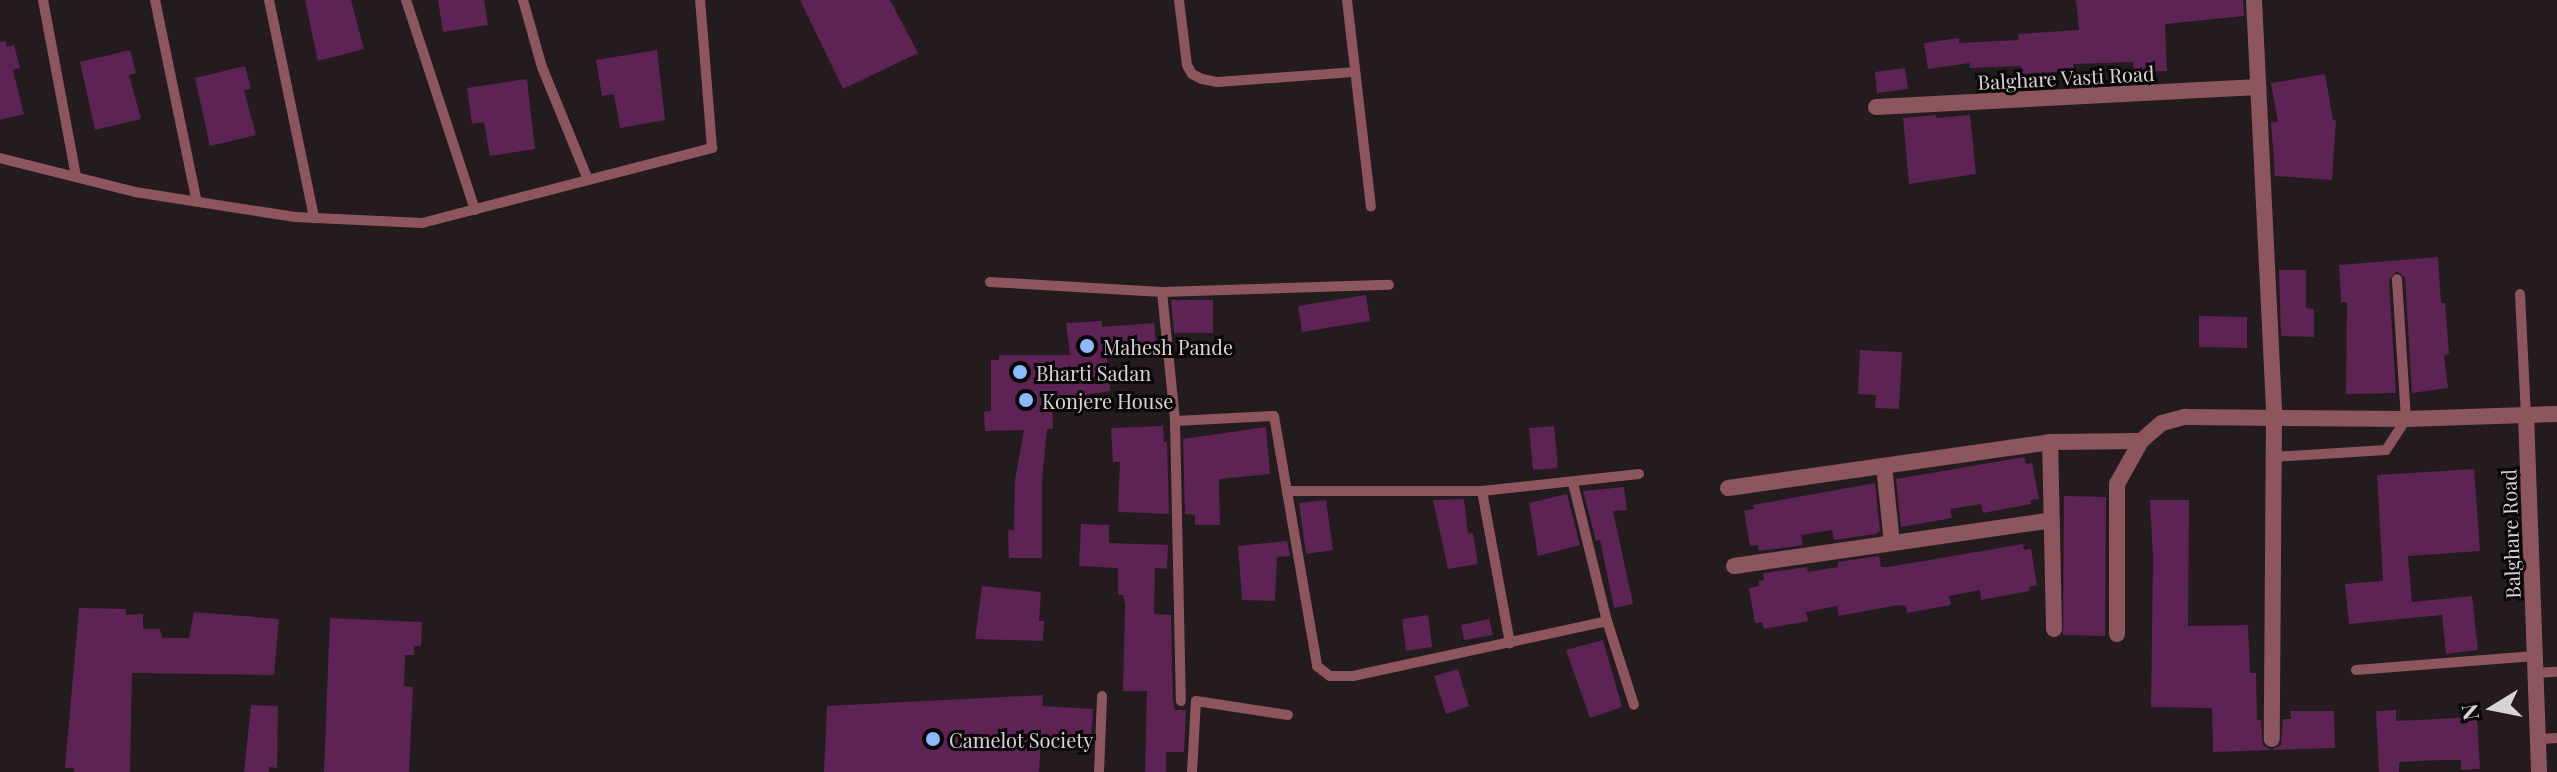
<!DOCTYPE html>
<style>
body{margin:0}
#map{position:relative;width:2557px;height:772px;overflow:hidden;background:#231b1e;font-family:"Playfair Display",serif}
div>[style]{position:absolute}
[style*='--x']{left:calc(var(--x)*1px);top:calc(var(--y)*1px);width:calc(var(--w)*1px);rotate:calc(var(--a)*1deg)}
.building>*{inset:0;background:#5d2354}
.lane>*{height:10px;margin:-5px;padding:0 5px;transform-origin:5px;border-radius:5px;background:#8d555d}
.street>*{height:16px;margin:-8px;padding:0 8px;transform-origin:8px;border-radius:8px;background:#8d555d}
.dots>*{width:22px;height:22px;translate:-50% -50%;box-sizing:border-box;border:4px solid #0a0708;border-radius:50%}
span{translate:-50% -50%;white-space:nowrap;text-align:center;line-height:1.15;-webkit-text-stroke:6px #0a0708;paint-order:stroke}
.street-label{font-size:20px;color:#d9d3d5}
.poi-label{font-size:20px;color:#d9d3d5}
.left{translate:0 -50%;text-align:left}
.north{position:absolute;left:2453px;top:668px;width:80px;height:80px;-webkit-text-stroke:6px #0a0708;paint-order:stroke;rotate:260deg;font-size:22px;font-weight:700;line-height:32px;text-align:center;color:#d9d3d5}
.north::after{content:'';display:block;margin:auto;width:28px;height:36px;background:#d9d3d5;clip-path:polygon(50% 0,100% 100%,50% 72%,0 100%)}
</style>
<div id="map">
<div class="building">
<i style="clip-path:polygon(305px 0,351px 0,364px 49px,318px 61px)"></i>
<i style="clip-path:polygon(438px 0,484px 0,488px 25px,443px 32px)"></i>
<i style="clip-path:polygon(800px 0,890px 0,918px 53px,843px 89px)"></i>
<i style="clip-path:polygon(2076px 0,2243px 0,2244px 16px,2165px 24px,2167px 71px,2134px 72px,2133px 62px,2073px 64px,2074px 71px,2021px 74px,2020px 66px,1970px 68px,1970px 63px,1928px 69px,1924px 43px,1959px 38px,1959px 43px,2019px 40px,2018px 34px,2079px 30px)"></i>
<i style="clip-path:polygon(6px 41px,7px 47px,14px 45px,20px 68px,13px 70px,24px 114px,0 120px,0 42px)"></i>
<i style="clip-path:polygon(130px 50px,136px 73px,129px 75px,141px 119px,95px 130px,80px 62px)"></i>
<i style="clip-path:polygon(657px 50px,665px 120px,620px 128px,614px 94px,602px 96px,596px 60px)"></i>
<i style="clip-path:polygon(245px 66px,251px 89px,244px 90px,256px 135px,210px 146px,195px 78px)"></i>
<i style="clip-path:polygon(1905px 68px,1908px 89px,1877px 93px,1875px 72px)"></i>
<i style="clip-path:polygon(2325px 74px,2333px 120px,2336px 120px,2332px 180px,2275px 176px,2271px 122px,2278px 122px,2271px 83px)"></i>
<i style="clip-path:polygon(527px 79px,535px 149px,490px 156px,484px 122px,472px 124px,467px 88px)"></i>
<i style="clip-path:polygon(1936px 115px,1936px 118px,1970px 115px,1976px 174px,1909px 184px,1903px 118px)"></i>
<i style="clip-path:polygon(2438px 257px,2441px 303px,2445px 303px,2449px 354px,2444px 355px,2448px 388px,2412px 393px,2405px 278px,2397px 271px,2389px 280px,2396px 393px,2346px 394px,2347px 302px,2341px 302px,2339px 265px)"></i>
<i style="clip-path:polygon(2279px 270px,2306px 270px,2306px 308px,2314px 309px,2314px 337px,2281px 336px)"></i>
<i style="clip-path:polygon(1366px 295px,1370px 321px,1302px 332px,1298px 306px)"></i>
<i style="clip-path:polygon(1171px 300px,1213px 300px,1213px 333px,1174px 333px)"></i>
<i style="clip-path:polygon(2199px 316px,2247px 317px,2247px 348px,2199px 347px)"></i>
<i style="clip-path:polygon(1102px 321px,1102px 327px,1154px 323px,1157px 353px,1107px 357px,1110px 391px,1052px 400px,1053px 429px,1047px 429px,1042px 481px,1042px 558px,1009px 558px,1008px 530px,1014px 530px,1015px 480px,1024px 430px,985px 431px,984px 412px,991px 411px,991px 360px,999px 360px,999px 355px,1070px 355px,1066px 323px)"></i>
<i style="clip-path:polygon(1860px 350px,1902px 352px,1899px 409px,1875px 408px,1876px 395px,1858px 394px)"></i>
<i style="clip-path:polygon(1163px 426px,1164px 442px,1167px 442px,1169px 514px,1118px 512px,1120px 462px,1113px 462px,1111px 428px)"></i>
<i style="clip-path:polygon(1554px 426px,1558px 468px,1533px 470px,1529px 428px)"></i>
<i style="clip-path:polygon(1266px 427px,1270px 474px,1219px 479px,1220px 525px,1195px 525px,1195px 515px,1185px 514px,1183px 439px)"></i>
<i style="clip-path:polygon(2024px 457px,2026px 464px,2032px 463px,2039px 499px,2030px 500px,2031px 504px,1983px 513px,1981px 504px,1950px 509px,1952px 518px,1901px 527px,1896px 479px)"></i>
<i style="clip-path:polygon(2474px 469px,2480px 551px,2408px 556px,2412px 602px,2472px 596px,2478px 650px,2446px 654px,2442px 615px,2349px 624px,2345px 584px,2383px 581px,2377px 475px)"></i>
<i style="clip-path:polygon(1875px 483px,1880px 531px,1876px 534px,1834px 540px,1832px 530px,1801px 535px,1803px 545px,1759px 551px,1758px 545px,1750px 546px,1744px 511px,1754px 509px,1753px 505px)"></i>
<i style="clip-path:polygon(1624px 487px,1627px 510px,1613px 511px,1633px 604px,1614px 608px,1600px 540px,1596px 541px,1583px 491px)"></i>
<i style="clip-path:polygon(1567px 494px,1580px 545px,1538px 556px,1529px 503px)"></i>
<i style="clip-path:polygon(2064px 496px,2106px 497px,2105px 636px,2063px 635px)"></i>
<i style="clip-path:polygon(1464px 499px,1468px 534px,1473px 533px,1478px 564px,1448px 569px,1433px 500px)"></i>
<i style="clip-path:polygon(1326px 500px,1333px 550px,1306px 554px,1299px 503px)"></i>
<i style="clip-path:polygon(2150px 500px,2189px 500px,2188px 626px,2248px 625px,2250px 673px,2256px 673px,2257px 720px,2261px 720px,2263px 745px,2271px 750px,2281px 745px,2283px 719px,2291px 719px,2290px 711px,2334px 711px,2335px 748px,2213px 752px,2212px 708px,2151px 707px,2153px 559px)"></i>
<i style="clip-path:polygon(1081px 524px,1109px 525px,1109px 543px,1168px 545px,1167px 569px,1155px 568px,1154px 614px,1171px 615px,1173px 701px,1175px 710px,1186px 710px,1184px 752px,1166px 752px,1166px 772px,1145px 772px,1147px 691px,1123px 691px,1125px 604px,1123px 595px,1118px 595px,1118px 568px,1079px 566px)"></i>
<i style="clip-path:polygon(1287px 541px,1290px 556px,1277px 557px,1275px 601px,1242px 600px,1238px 546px)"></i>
<i style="clip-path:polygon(2023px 544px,2024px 550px,2031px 549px,2037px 585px,2029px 587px,2030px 591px,1981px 600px,1980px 590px,1949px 596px,1951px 605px,1907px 613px,1906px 606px,1898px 605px,1839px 616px,1837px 606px,1806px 612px,1808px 621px,1764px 629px,1762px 622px,1755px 623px,1749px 588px,1759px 586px,1758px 581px,1764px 580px,1763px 573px,1807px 567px,1808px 572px,1838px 567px,1838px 562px,1879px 556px,1881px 567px,1888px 567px)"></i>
<i style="clip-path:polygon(982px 586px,1041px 592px,1039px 621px,1044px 621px,1043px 641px,975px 639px)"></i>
<i style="clip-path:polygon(79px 608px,126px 609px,126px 615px,143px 614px,143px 629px,160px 629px,162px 638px,189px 638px,194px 612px,279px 619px,274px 675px,132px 673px,130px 772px,74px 772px,74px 768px,65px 768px)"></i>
<i style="clip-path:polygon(1428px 615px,1432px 647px,1406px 651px,1402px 619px)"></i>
<i style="clip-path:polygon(330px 618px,422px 622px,421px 646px,414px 646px,414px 655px,405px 655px,404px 686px,413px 687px,409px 772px,324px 772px)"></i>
<i style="clip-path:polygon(1489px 619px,1493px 635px,1464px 640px,1461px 625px)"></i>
<i style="clip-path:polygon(1603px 640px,1622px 707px,1590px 718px,1566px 650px)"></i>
<i style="clip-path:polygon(1458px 669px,1469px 706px,1446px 714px,1434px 676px)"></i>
<i style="clip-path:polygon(1043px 695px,1042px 706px,1093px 709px,1091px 739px,1041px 737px,1039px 772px,824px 772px,827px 706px)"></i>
<i style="clip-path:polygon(251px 705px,278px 706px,277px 768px,269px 767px,269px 772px,244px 772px)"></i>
<i style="clip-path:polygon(2396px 710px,2396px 721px,2477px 717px,2480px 769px,2461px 770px,2461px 760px,2442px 760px,2399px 762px,2399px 772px,2379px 772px,2376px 711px)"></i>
</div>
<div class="lane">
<i style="--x:43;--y:0;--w:180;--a:79.4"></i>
<i style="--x:155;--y:0;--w:206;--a:78.3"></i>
<i style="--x:269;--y:0;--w:223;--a:78.3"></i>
<i style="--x:406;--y:0;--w:221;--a:71.8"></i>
<i style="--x:523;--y:0;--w:70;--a:74.2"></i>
<i style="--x:542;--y:67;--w:122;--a:67.8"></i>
<i style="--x:1179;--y:0;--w:65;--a:83"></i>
<i style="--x:1187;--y:65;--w:10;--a:61"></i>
<i style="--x:1192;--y:74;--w:11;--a:27"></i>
<i style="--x:1202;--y:79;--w:16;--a:11"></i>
<i style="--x:1218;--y:82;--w:135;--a:-4.2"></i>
<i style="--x:1347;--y:0;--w:208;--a:83.4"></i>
<i style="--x:0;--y:158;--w:139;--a:14.1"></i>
<i style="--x:135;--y:192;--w:162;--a:8.9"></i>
<i style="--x:295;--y:217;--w:127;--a:2.7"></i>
<i style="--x:422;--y:223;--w:300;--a:-14.5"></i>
<i style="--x:712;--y:148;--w:148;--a:-94.6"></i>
<i style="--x:990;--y:282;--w:172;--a:3.3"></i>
<i style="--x:1162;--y:292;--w:227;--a:-1.8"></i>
<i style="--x:1162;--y:292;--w:130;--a:84.2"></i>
<i style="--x:1175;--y:421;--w:280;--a:88.8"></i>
<i style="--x:2520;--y:294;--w:121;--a:87.2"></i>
<i style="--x:1175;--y:421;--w:99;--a:-2.9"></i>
<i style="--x:1274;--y:416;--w:254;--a:80.2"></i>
<i style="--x:1317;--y:666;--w:16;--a:38"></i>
<i style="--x:1330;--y:676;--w:23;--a:0"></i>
<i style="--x:1353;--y:676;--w:260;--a:-12.2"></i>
<i style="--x:2273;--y:457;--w:113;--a:-3.5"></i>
<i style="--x:2386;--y:450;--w:37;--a:-57"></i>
<i style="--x:2406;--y:419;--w:140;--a:-93.7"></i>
<i style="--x:1573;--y:483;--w:142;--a:76.2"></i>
<i style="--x:1607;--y:621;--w:88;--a:72.2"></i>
<i style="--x:1287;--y:491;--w:195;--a:0"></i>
<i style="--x:1482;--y:491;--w:158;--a:-6.2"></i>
<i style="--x:1482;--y:491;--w:155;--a:79.6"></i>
<i style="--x:2356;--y:670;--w:179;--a:-4.5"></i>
<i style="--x:2535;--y:673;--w:22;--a:-3"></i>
<i style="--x:2538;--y:739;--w:19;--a:-3"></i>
<i style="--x:1099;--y:772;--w:76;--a:-87.7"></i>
<i style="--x:1192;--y:772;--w:71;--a:-86.8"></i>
<i style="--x:1196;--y:701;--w:93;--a:8.7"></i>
</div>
<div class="street">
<i style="--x:2254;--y:0;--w:416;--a:87.2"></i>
<i style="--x:2274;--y:416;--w:323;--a:90.4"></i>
<i style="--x:1876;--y:107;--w:383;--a:-3"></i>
<i style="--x:2526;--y:415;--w:357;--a:87.9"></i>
<i style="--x:1884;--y:466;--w:77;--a:84.1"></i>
<i style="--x:1728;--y:488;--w:325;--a:-8.1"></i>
<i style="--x:1734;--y:566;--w:321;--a:-8.2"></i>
<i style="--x:2054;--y:629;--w:187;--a:-91.2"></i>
<i style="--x:2050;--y:442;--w:91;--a:-0.6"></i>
<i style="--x:2117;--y:634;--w:150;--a:-90"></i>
<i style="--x:2117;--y:484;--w:49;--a:-60.8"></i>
<i style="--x:2141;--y:441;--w:28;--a:-41"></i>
<i style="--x:2162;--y:423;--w:24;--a:-15"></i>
<i style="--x:2185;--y:417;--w:221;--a:0.5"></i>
<i style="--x:2406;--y:419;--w:151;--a:-1.9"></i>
</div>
<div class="dots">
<i style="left:1087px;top:346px;background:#8cb9fc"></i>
<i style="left:1020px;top:372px;background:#8cb9fc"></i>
<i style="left:1026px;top:400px;background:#8cb9fc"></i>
<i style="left:933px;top:739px;background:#8cb9fc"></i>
</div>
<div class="street-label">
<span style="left:2066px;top:77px;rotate:-3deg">Balghare Vasti Road</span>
<span style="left:2510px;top:534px;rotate:-92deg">Balghare Road</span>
</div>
<div class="poi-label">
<span class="left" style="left:1103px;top:346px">Mahesh Pande</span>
<span class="left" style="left:1036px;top:372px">Bharti Sadan</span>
<span class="left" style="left:1042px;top:400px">Konjere House</span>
<span class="left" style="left:949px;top:739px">Camelot Society</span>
</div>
<div class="north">N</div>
</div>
